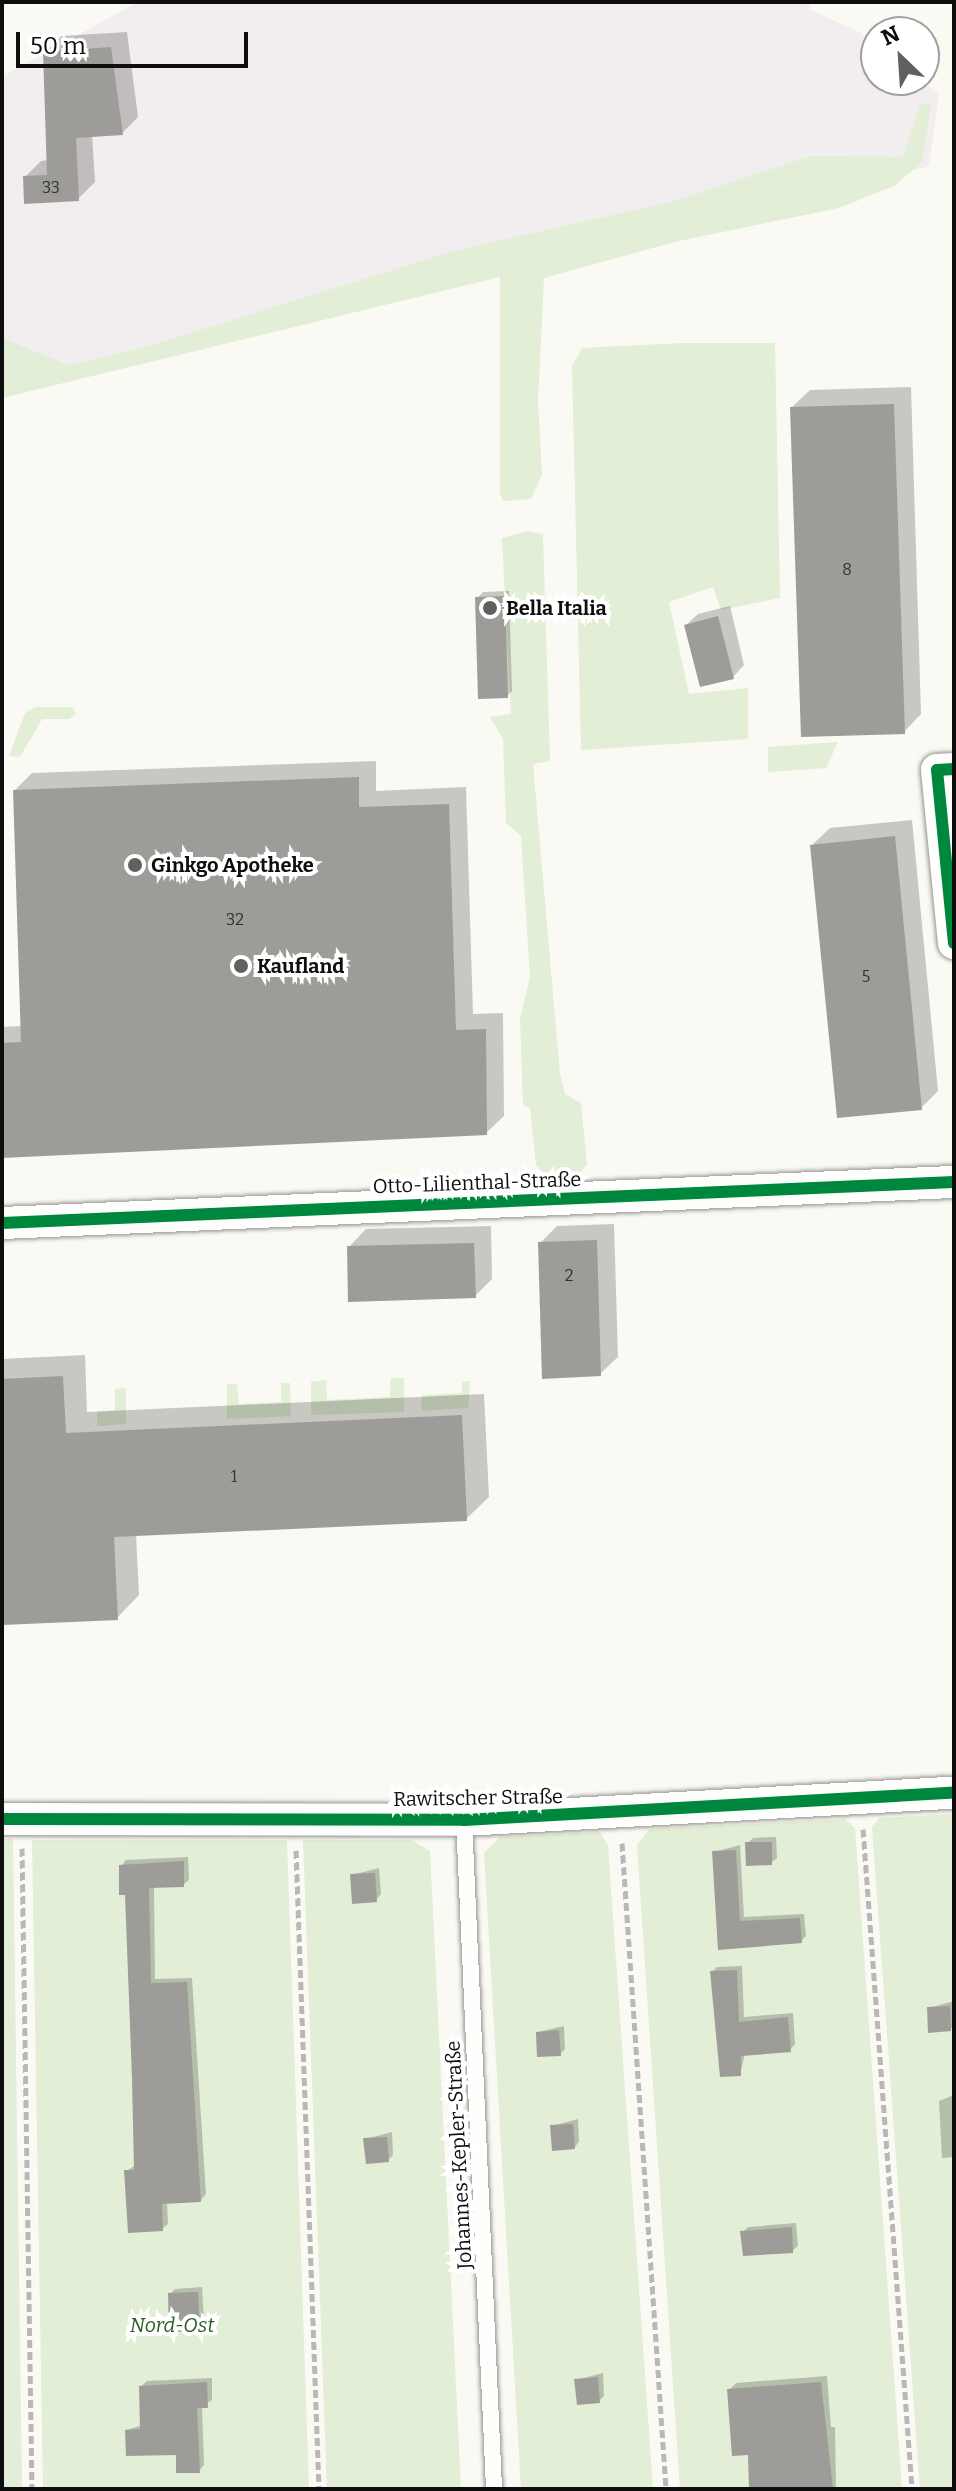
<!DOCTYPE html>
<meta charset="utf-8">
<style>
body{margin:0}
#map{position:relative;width:956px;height:2491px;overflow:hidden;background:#faf9f3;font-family:Bitter,serif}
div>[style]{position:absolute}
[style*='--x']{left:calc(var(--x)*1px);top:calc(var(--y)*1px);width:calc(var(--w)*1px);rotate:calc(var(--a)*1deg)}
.industrial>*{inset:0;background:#f2edef}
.green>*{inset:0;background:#e2eed5}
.shadow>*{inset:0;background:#0003}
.building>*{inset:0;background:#9e9c98}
.path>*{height:5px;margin-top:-2.5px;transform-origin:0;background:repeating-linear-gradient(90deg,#b8b8b7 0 8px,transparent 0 12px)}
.roads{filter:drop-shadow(0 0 2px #949491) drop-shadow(0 0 2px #949491)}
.lane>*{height:16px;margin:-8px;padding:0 8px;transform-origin:8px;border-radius:8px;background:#fefefd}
.street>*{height:32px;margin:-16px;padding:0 16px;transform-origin:16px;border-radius:16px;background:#fefefd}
.cycleway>*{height:12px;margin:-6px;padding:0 6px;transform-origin:6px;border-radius:6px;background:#00873e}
.dots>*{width:22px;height:22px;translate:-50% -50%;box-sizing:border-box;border:4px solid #fff;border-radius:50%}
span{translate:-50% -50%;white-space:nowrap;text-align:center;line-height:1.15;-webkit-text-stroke:8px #fff;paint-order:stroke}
.number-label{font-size:16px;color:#323230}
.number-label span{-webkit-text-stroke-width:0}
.poi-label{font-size:20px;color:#0e0e0e;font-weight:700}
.left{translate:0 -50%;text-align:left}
.street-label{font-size:20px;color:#0e0e0e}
.park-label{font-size:20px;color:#2d5f25;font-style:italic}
.frame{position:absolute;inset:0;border:4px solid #0e0e0e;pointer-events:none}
.north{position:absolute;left:860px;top:16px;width:80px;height:80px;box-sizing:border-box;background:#fff;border:2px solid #9f9f9f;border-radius:50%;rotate:335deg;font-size:22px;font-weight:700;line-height:32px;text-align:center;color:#0e0e0e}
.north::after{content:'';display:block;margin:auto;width:28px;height:36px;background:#61605e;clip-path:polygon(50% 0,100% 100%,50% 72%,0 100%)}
.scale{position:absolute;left:16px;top:32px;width:232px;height:36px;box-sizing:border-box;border:4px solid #0e0e0e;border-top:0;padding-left:10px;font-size:24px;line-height:28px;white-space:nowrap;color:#0e0e0e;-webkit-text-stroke:6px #fff;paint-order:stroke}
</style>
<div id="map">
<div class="industrial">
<i style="clip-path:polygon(138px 2px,810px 2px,809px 9px,859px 32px,876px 46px,876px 80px,920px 80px,939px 94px,929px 166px,71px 371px,2px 343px,2px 77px)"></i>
</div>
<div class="green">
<i style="clip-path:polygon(920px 103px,931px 105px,922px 162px,894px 186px,839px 208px,674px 242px,544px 278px,538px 401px,542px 475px,531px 499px,503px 501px,500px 494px,500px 277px,2px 398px,2px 338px,69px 365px,146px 347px,454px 251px,675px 201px,811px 156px,903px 157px)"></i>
<i style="clip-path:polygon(684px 343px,775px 343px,780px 598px,721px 610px,713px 587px,669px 602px,689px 694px,748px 688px,748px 739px,581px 750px,572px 366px,582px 348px)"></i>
<i style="clip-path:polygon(528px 531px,543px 534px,550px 761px,533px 764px,560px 1074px,565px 1094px,581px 1103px,587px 1164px,573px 1182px,538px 1185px,530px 1108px,523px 1105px,520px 1019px,530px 977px,521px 836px,506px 823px,503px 739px,490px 717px,511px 714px,502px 538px)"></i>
<i style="clip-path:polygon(36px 707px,72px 707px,76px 714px,69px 719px,42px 719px,20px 757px,9px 756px,25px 713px)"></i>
<i style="clip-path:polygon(838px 742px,826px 768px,768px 772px,768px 747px)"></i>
<i style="clip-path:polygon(391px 1378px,404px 1378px,404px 1412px,311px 1415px,311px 1382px,326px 1380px,327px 1400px,390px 1397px)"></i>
<i style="clip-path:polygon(462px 1381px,470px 1381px,468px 1408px,421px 1411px,422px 1395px,462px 1393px)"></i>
<i style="clip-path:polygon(281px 1383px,290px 1383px,291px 1416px,227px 1419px,227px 1384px,237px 1384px,239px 1404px,281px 1402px)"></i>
<i style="clip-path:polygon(126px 1388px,126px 1424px,97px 1426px,97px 1412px,115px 1410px,115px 1389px)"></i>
<i style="clip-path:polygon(954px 1814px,954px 2489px,920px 2489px,872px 1827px,879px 1818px)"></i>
<i style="clip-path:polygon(845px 1819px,855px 1828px,902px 2489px,680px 2489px,637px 1845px,650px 1829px)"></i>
<i style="clip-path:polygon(600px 1832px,608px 1846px,653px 2489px,521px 2489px,484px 1853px,500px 1837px)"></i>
<i style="clip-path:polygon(2px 1839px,13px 1839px,22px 2489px,2px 2489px)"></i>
<i style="clip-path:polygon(32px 1840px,287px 1840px,309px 2489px,43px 2489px)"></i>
<i style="clip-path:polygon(303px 1840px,411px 1840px,430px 1851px,461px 2489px,327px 2489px)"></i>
</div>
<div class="shadow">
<i style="clip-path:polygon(127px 32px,138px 117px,122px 133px,92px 135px,95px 182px,78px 199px,25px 177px,41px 161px,49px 160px,45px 53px,61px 36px)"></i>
<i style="clip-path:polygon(911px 387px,921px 714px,904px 732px,792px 407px,810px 390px)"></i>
<i style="clip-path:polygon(509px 591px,512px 691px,507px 696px,477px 598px,483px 592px)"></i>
<i style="clip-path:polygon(730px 606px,744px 665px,733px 677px,686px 625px,698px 614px)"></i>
<i style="clip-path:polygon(376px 761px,376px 791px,466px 787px,473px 1014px,503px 1013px,504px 1116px,486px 1133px,2px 1156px,2px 1027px,22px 1026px,15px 790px,32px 773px)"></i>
<i style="clip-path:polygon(912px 820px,938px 1091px,921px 1108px,812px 845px,830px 828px)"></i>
<i style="clip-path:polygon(614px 1224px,618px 1357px,600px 1374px,540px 1243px,557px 1226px)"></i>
<i style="clip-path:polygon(491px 1226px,492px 1279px,475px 1296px,349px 1247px,366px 1229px)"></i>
<i style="clip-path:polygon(85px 1355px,87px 1412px,484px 1394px,489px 1497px,466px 1519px,136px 1534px,139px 1595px,117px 1618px,2px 1623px,2px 1359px)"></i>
<i style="clip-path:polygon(776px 1837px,777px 1858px,771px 1863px,748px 1843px,753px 1838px)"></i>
<i style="clip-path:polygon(740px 1845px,744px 1917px,804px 1914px,806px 1936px,801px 1941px,720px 1948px,714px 1852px)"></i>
<i style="clip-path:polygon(188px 1857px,189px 1880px,183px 1885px,154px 1886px,155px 1979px,192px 1978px,206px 2194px,201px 2200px,167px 2202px,168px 2224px,162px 2229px,126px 2171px,136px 2165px,127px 1893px,121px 1866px,126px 1860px)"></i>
<i style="clip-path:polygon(379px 1868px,381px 1894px,376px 1900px,352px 1875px)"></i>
<i style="clip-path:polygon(742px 1966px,744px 2017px,793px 2013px,795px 2044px,790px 2050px,745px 2054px,740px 2074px,712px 1972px,717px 1967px)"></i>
<i style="clip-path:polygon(954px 2001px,954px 2026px,950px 2029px,929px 2008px)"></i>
<i style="clip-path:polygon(564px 2026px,565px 2049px,560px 2054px,538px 2032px)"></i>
<i style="clip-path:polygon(954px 2095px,954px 2157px,942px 2158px,939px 2101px)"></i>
<i style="clip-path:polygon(578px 2119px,579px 2142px,574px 2148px,552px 2126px)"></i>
<i style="clip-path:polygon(392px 2132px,393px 2155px,388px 2160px,366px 2139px)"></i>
<i style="clip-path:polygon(796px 2223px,798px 2246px,792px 2251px,743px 2232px,748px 2227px)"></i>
<i style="clip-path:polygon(202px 2287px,204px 2323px,199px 2329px,170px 2294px,175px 2289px)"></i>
<i style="clip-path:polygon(603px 2373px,604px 2396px,599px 2401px,576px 2380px)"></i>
<i style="clip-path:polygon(827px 2376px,831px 2427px,835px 2427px,836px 2489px,752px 2489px,750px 2453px,729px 2390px,736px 2383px)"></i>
<i style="clip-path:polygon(212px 2378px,212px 2400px,202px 2406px,204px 2465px,199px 2471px,178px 2453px,127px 2430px,142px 2425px,141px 2386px,147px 2381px)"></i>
</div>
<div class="building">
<i style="clip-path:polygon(111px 47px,123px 135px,76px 138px,79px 201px,24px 204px,23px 176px,47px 175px,43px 52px)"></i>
<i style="clip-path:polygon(894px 404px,905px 734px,801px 737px,790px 407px)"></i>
<i style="clip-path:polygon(505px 596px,508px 698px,478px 699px,475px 597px)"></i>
<i style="clip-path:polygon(718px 616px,734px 679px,700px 687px,684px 625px)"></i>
<i style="clip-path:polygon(359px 777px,359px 807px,449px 804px,456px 1030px,486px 1029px,487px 1135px,2px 1158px,2px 1043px,21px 1042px,13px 790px)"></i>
<i style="clip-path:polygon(895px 836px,922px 1110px,837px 1118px,810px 845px)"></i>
<i style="clip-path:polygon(597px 1240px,601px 1376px,542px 1379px,538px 1242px)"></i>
<i style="clip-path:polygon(474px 1243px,476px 1298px,348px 1302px,347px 1246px)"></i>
<i style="clip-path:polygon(63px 1376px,66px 1433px,462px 1415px,467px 1521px,114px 1537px,118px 1620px,2px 1625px,2px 1379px)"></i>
<i style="clip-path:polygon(745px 1842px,772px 1842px,772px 1865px,746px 1866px)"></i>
<i style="clip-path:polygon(736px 1850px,740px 1921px,800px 1918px,802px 1943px,718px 1950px,712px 1851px)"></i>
<i style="clip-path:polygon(184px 1861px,184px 1887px,149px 1888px,151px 1983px,187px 1982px,201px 2202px,162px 2204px,163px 2231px,128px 2233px,124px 2170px,134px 2170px,132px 2078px,125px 1895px,119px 1895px,119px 1865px)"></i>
<i style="clip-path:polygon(375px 1873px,377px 1902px,352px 1904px,350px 1874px)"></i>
<i style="clip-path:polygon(737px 1970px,739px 2022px,788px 2017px,791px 2052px,741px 2056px,741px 2076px,720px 2077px,710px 1971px)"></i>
<i style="clip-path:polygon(950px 2006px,951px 2031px,928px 2033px,927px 2007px)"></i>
<i style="clip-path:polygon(559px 2030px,561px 2056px,537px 2057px,536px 2032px)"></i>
<i style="clip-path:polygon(573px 2124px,575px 2149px,552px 2151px,550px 2125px)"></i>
<i style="clip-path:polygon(387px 2137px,389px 2162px,366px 2164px,363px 2138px)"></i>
<i style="clip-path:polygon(792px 2227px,793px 2253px,743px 2256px,740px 2231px)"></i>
<i style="clip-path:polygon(198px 2292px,200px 2331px,169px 2332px,168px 2293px)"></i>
<i style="clip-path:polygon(598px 2377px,600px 2403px,577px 2405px,574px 2379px)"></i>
<i style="clip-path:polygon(207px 2382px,208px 2408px,197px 2408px,200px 2473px,176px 2473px,176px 2455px,126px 2456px,125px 2430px,140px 2429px,139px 2386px)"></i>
<i style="clip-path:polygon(821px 2382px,833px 2489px,749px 2489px,748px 2455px,732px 2456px,727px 2389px)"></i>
</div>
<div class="path">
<i style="--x:863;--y:1829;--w:662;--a:85.75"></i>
<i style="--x:622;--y:1843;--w:647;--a:86.1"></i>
<i style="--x:22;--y:1848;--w:641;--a:89.11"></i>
<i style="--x:296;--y:1850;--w:639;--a:87.94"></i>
</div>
<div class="roads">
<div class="lane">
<i style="--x:464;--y:1820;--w:670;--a:87.43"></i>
</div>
<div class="street">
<i style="--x:954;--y:769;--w:17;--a:177"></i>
<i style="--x:937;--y:770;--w:174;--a:84.4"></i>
<i style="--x:2;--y:1223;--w:953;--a:-2.47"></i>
<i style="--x:2;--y:1819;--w:462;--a:0.1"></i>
<i style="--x:464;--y:1820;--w:491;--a:-3.2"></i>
</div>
</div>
<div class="cycleway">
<i style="--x:954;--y:769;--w:17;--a:177"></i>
<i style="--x:937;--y:770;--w:174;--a:84.4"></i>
<i style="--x:2;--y:1223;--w:953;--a:-2.47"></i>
<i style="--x:2;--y:1819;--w:462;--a:0.1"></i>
<i style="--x:464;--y:1820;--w:491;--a:-3.2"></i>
</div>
<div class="dots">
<i style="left:490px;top:608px;background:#61605e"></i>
<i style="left:135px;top:865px;background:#61605e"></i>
<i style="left:241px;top:966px;background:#61605e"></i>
</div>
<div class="number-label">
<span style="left:51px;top:188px">33</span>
<span style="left:847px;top:570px">8</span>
<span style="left:235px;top:920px">32</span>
<span style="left:866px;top:977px">5</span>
<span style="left:569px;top:1276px">2</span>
<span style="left:234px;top:1477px">1</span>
</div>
<div class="poi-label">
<span class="left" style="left:506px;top:608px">Bella Italia</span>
<span class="left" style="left:151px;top:865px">Ginkgo Apotheke</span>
<span class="left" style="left:257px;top:966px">Kaufland</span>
</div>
<div class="street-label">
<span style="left:477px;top:1183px;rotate:-2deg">Otto-Lilienthal-Straße</span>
<span style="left:478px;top:1798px;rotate:-1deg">Rawitscher Straße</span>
<span style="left:459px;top:2155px;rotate:-93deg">Johannes-Kepler-Straße</span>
</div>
<div class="park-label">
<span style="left:172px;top:2325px">Nord-Ost</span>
</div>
<div class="frame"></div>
<div class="north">N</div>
<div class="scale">50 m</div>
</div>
